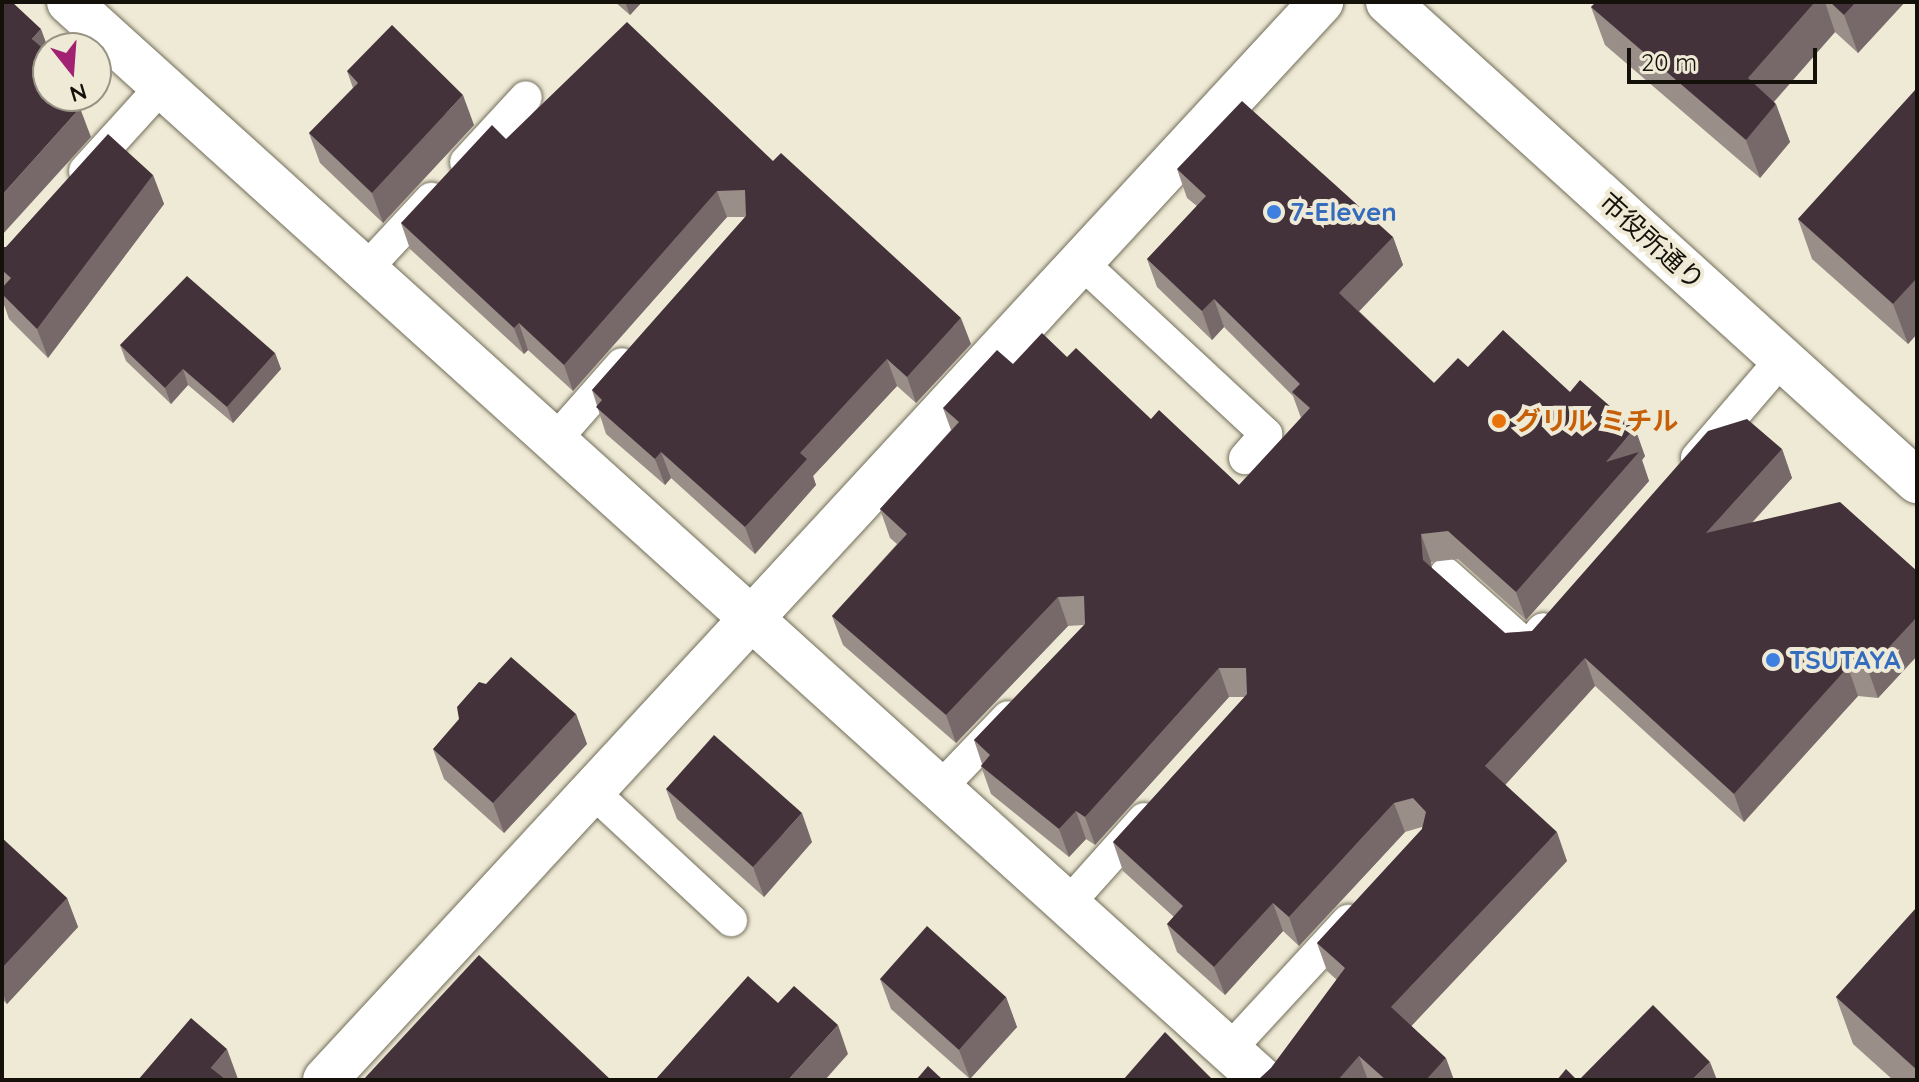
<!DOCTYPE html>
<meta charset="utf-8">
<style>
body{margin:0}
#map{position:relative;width:1919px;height:1082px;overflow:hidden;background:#efead5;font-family:Quicksand,"Noto Sans JP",sans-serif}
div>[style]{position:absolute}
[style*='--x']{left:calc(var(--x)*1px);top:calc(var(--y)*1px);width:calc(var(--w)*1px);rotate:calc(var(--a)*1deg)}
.roads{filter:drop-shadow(0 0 2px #716d5a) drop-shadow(0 0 2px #716d5a)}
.service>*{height:32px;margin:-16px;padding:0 16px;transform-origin:16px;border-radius:16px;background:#fff}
.minor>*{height:44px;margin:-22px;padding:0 22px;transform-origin:22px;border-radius:22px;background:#fff}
.tertiary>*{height:44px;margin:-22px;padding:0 22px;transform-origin:22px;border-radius:22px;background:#fff}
.wall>*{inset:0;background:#9a8e88}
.shaded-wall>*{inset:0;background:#776969}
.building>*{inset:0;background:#44323b}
.dots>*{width:22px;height:22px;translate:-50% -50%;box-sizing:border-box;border:4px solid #efead5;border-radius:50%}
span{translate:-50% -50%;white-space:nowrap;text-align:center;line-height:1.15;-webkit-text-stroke:8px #efead5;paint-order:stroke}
.shop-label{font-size:26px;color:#366cbe;font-weight:700}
.left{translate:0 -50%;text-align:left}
.street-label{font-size:26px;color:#13110a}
.food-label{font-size:26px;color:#c56008;font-weight:700}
.frame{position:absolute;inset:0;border:4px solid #13110a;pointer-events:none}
.north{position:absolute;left:32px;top:32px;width:80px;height:80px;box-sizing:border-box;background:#efead5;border:2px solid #979384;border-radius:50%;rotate:163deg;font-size:22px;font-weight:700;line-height:32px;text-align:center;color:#13110a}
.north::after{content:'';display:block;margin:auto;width:28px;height:36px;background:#a22172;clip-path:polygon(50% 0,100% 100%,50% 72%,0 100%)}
.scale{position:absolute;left:1627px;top:48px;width:190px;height:36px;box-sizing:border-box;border:4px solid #13110a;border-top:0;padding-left:10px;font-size:24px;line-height:28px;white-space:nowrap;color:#13110a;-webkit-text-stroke:6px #efead5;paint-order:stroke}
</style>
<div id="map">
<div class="roads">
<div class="service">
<i style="--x:466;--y:162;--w:88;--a:-47.3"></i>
<i style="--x:85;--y:171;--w:115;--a:-47.8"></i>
<i style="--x:1081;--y:262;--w:253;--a:42.9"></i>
<i style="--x:1266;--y:434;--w:32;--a:131"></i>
<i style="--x:366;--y:269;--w:96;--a:-47.1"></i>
<i style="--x:555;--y:440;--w:101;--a:-48.6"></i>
<i style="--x:1697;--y:458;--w:130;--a:-49.4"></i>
<i style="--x:1446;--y:574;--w:110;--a:41.7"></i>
<i style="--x:1528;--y:647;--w:23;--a:-50"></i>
<i style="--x:940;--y:788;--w:98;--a:-46.2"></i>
<i style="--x:592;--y:791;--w:190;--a:42.9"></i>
<i style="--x:1068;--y:904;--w:114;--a:-48.2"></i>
<i style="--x:1229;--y:1050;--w:176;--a:-47.3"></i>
</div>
<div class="minor">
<i style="--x:69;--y:2;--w:1608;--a:42.1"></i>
<i style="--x:325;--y:1080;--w:1468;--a:-47.26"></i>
</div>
<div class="tertiary">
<i style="--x:1388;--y:2;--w:714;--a:42.16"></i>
</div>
</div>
<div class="wall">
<i style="clip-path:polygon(615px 2px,642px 2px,630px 15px)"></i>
<i style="clip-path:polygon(1596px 2px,1905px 2px,1858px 53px,1835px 32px,1774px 102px,1790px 142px,1760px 178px,1605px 45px,1591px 7px)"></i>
<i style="clip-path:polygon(347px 71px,474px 125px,383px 223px,320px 163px,309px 133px,353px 88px)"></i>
<i style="clip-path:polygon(1917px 88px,1917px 334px,1908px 344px,1812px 259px,1798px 219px)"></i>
<i style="clip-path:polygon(506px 139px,773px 161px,971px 344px,916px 403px,897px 386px,813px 476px,816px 485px,755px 554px,671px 478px,665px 485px,606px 434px,592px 390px,745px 217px,727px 217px,573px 391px,528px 350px,524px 354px,410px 249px,401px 223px)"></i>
<i style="clip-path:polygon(1177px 169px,1393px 237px,1403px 265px,1359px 311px,1434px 383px,1468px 367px,1570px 392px,1645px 456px,1642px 460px,1649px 481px,1526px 620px,1458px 559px,1431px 562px,1432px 568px,1505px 633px,1532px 631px,1782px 449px,1792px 478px,1752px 523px,1917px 571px,1917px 656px,1878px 698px,1858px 696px,1744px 822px,1595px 686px,1505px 785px,1567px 861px,1411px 1026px,1454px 1080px,1258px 1080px,1271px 1068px,1337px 980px,1327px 971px,1317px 943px,1422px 829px,1422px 827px,1405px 832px,1299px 946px,1283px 931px,1225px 995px,1177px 952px,1167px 924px,1174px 917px,1123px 871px,1113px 842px,1245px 697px,1229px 697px,1095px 845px,1086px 839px,1069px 857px,991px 794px,981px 766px,982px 764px,974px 740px,1084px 625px,1068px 626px,956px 743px,843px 645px,832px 616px,897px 544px,890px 538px,880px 509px,951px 430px,943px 408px,1013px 364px,1067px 357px,1239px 485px,1301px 418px,1293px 396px,1224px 327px,1212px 340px,1157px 287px,1147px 259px,1197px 206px,1187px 198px)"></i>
<i style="clip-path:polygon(153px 175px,164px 204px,48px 358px,9px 319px,2px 299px,2px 247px,6px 247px)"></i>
<i style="clip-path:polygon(120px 345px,275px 353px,281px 369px,233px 423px,188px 385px,171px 404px,126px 361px)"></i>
<i style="clip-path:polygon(576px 714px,587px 744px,504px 833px,444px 779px,433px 749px)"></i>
<i style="clip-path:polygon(666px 789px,812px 842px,764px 897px,677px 819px)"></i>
<i style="clip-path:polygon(2px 838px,67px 898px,78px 927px,7px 1004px,2px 999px)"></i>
<i style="clip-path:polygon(1917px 907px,1917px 1080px,1893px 1080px,1853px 1044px,1836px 997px)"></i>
<i style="clip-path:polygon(880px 979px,1006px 997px,1017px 1027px,970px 1079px,891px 1009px)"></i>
</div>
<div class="shaded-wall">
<i style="clip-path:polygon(625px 2px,642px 2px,630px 15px)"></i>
<i style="clip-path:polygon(1815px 2px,1825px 2px,1835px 32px,1761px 116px,1748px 78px)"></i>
<i style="clip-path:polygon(1856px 2px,1905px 2px,1858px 53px,1844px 15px)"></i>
<i style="clip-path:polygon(41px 29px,48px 48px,48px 61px,32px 39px)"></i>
<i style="clip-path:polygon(463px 95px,474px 125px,383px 223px,372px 193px)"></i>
<i style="clip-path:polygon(60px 96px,78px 96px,80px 102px,68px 116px)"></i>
<i style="clip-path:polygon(1776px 104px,1790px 142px,1760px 178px,1746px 140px)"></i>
<i style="clip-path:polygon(80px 108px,91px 137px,2px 235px,2px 195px)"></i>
<i style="clip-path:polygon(153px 175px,164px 204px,48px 358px,37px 329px)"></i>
<i style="clip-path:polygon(717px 191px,727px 217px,573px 391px,564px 365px)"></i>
<i style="clip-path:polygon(1393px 237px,1403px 265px,1350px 321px,1339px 293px)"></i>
<i style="clip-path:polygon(1917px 278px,1917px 334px,1908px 344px,1893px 304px)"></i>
<i style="clip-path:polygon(1214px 299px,1224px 327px,1212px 340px,1202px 311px)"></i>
<i style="clip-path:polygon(961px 318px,971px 344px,916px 403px,907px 377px)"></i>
<i style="clip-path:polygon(519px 323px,528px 350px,524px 354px,514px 328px)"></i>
<i style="clip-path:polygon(275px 353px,281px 369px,233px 423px,227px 407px)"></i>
<i style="clip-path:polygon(887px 359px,897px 386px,813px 476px,816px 485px,755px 554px,745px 527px,800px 453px)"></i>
<i style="clip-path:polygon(183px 369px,188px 385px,171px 404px,165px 388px)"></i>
<i style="clip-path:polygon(1635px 428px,1645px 456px,1642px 460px,1649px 481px,1526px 620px,1516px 592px,1606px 462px)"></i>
<i style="clip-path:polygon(1782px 449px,1792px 478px,1716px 562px,1706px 533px)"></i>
<i style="clip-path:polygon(661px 452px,671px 478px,665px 485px,655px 459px)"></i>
<i style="clip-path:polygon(1421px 534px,1431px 562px,1433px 588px,1423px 560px)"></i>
<i style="clip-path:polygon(1058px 597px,1068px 626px,956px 743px,946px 715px)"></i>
<i style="clip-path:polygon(1917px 617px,1917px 656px,1878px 698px,1868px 670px)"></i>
<i style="clip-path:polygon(1585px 658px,1595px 686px,1496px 795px,1485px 766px)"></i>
<i style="clip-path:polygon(1848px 667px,1858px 696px,1744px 822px,1734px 794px)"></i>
<i style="clip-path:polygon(1219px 668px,1229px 697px,1095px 845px,1085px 817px)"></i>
<i style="clip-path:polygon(576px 714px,587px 744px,504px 833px,493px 803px)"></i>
<i style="clip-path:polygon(1394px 803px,1405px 832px,1299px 946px,1289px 917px)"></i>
<i style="clip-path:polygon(1076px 811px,1086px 839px,1069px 857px,1059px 829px)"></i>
<i style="clip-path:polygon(802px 813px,812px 842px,764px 897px,753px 867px)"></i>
<i style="clip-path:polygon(1557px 832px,1567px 861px,1402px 1036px,1391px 1007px)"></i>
<i style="clip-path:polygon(67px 898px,78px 927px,7px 1004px,2px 991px,2px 968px)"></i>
<i style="clip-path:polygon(1273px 903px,1283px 931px,1225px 995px,1214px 967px)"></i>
<i style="clip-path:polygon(1006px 997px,1017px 1027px,970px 1079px,959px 1050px)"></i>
<i style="clip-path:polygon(838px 1025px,848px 1054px,825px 1080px,788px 1080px)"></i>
<i style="clip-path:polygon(227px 1049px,238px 1079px,237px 1080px,216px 1080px,211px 1068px)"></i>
<i style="clip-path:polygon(1359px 1056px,1368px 1080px,1338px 1080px)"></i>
<i style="clip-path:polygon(1446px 1058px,1454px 1080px,1426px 1080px)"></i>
<i style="clip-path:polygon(1710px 1062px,1717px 1080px,1692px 1080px)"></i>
</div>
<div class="building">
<i style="clip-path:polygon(2px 2px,12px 2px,41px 29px,32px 39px,48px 53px,48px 96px,67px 96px,80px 108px,2px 195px)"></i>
<i style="clip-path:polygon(1596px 2px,1815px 2px,1748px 78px,1776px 104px,1746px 140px,1591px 7px)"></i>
<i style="clip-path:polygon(1830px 2px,1856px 2px,1844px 15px)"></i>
<i style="clip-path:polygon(627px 22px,773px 161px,781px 153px,961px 318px,907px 377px,887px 359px,800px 453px,807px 459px,745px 527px,661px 452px,655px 459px,596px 407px,602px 400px,592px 390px,746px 216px,745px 190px,717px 191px,564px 365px,519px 323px,514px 328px,401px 223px,492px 125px,506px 139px)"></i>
<i style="clip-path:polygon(392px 25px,463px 95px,372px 193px,309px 133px,358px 83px,347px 71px)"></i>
<i style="clip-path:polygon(1917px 88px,1917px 278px,1893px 304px,1798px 219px)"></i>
<i style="clip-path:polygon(1242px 101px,1393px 237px,1339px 293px,1434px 383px,1458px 358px,1468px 367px,1503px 330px,1570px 392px,1580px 380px,1635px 428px,1606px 462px,1639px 452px,1516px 592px,1448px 531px,1421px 534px,1423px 560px,1505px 633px,1532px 631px,1708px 431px,1747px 419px,1782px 449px,1706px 533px,1840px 502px,1917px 571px,1917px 617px,1868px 670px,1848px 667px,1734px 794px,1585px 658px,1485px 766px,1557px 832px,1391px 1007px,1446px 1058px,1426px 1080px,1386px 1080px,1359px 1056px,1338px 1080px,1258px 1080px,1271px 1068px,1345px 968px,1317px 943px,1422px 829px,1426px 812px,1413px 798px,1394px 803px,1289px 917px,1273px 903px,1214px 967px,1167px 924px,1183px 906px,1113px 842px,1247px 694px,1246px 668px,1219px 668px,1085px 817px,1076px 811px,1059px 829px,981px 766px,990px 755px,974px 740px,1085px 624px,1084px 596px,1058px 597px,946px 715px,832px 616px,907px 534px,880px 509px,959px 422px,943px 408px,997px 350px,1013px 364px,1042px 333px,1067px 357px,1076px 348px,1151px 419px,1159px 410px,1239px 485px,1310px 408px,1292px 392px,1300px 384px,1214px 299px,1202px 311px,1147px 259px,1206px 196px,1177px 169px)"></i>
<i style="clip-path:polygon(108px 134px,153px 175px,37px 329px,2px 294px,2px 288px,11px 278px,2px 270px,2px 247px,6px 247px)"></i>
<i style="clip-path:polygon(187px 276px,275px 353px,227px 407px,183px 369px,165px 388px,120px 345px)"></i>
<i style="clip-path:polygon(511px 657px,576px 714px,493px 803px,433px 749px,459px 719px,457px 707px,479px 682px,486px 684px)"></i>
<i style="clip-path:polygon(714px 735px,802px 813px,753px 867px,666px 789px)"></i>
<i style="clip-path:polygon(2px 838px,67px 898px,2px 968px)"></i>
<i style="clip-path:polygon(1917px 907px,1917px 1070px,1836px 997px)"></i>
<i style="clip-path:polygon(927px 926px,1006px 997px,959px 1050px,880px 979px)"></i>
<i style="clip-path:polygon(479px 955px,611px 1080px,363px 1080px)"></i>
<i style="clip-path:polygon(748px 976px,778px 1003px,794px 986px,838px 1025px,788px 1080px,655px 1080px)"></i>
<i style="clip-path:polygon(1653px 1005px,1710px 1062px,1692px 1080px,1579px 1080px)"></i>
<i style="clip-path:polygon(191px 1018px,227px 1049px,211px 1068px,226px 1080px,138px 1080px)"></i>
<i style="clip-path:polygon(1165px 1032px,1213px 1080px,1123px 1080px)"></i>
<i style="clip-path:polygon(928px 1066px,943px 1080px,916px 1080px)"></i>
<i style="clip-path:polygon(1566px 1069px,1577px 1080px,1557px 1080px)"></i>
</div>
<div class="dots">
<i style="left:1274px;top:212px;background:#3f7fe0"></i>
<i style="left:1499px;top:421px;background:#e8710a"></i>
<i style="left:1773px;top:660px;background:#3f7fe0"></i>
</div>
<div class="shop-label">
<span class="left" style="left:1290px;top:212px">7-Eleven</span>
<span class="left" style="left:1789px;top:660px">TSUTAYA</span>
</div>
<div class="street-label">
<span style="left:1652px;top:241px;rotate:42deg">市役所通り</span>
</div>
<div class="food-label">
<span class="left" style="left:1515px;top:421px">グリル ミチル</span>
</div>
<div class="frame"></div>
<div class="north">N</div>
<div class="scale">20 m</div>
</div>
